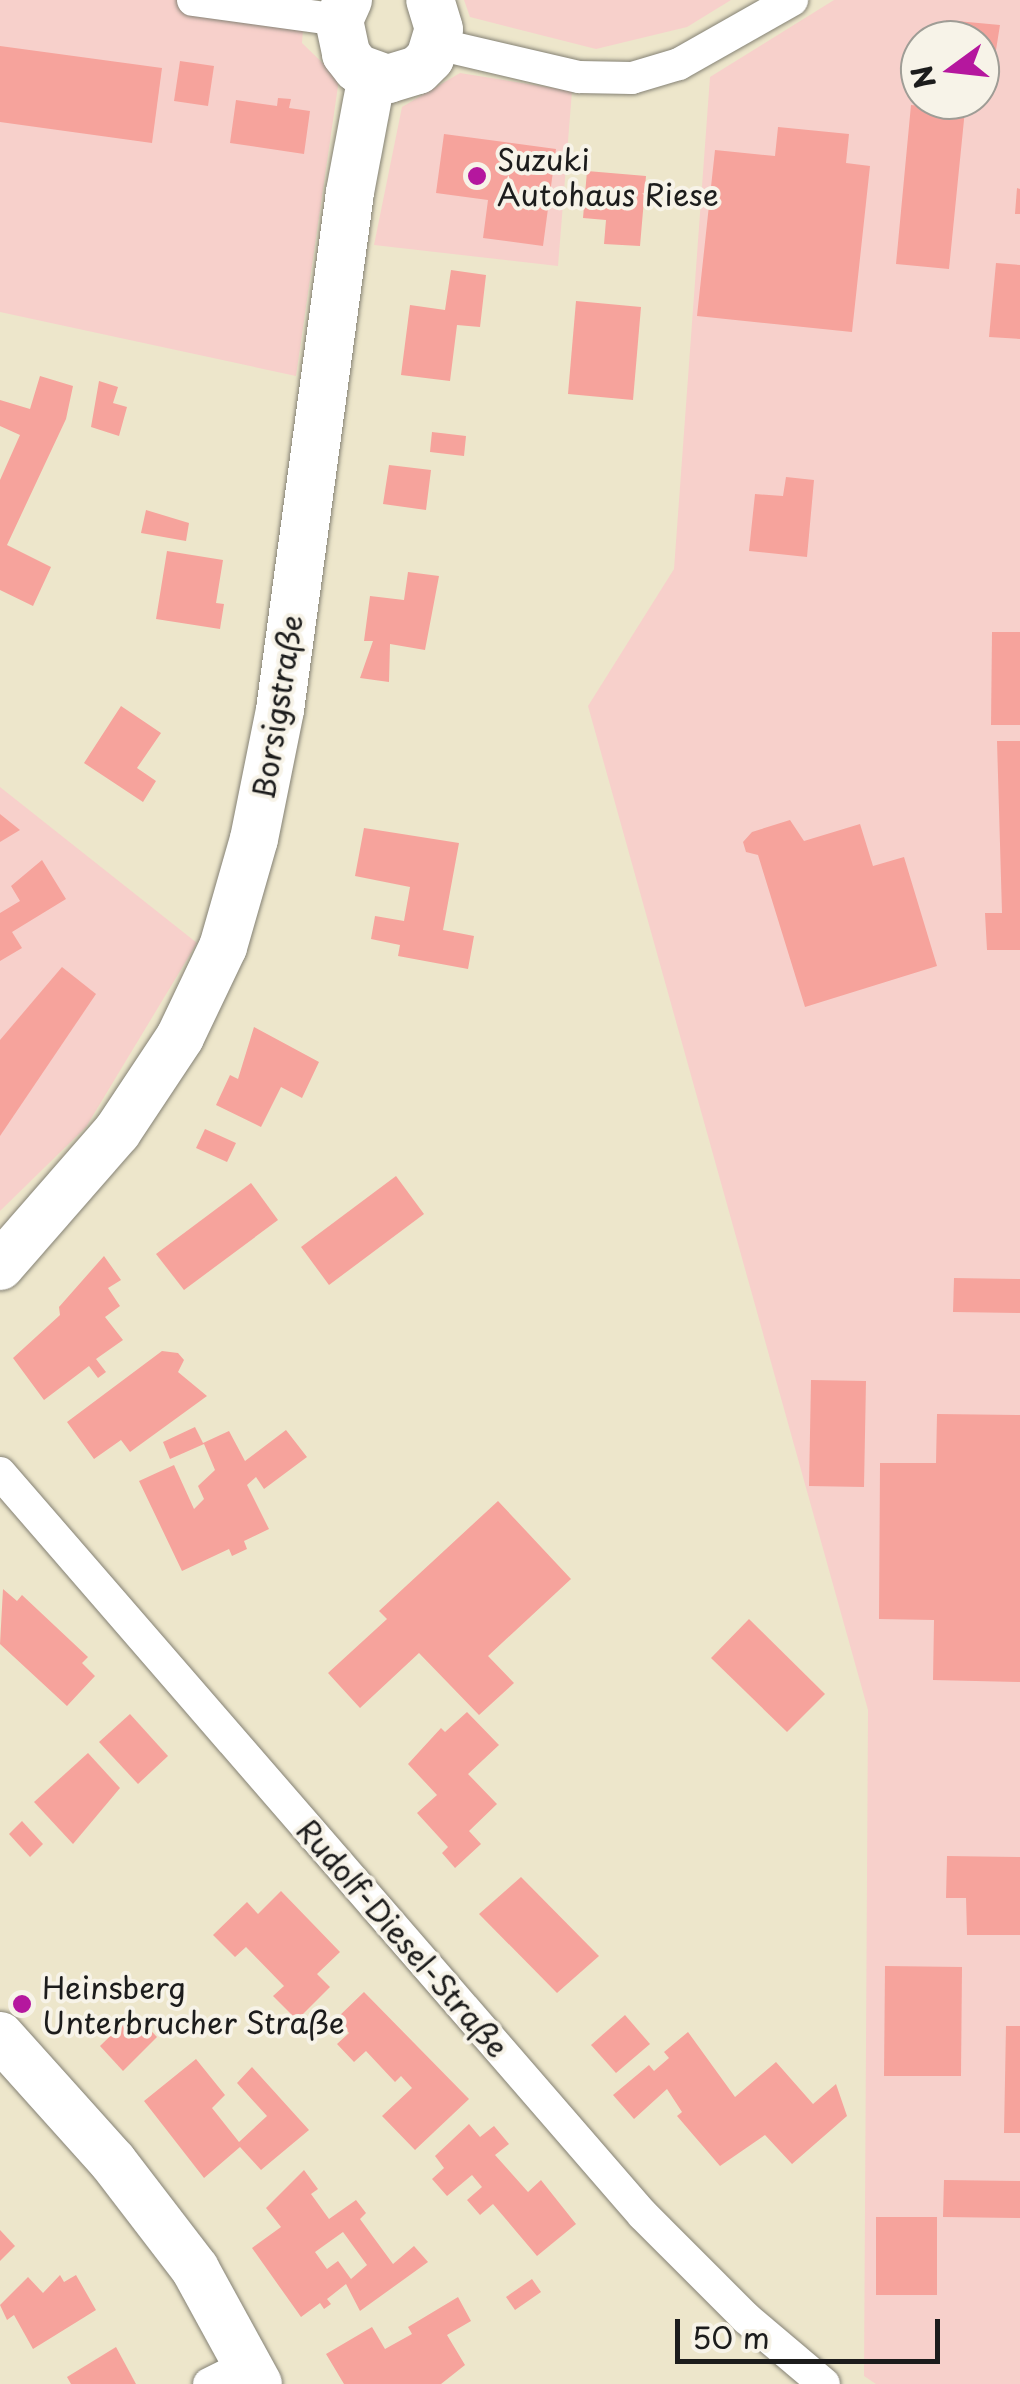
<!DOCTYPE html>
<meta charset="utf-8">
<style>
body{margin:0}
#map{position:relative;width:1020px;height:2384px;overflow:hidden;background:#ede6cb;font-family:"Playpen Sans",sans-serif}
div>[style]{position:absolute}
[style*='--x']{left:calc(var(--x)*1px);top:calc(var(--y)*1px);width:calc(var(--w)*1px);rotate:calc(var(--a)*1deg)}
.built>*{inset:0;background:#f7d0cb}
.building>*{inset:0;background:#f6a39c}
.roads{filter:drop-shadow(0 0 2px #848174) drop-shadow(0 0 2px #848174)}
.street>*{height:32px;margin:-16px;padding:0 16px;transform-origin:16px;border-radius:16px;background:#fff}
.secondary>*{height:48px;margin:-24px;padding:0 24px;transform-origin:24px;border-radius:24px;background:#fff}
.dots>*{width:28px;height:28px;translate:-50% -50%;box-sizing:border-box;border:5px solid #f7f3e8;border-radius:50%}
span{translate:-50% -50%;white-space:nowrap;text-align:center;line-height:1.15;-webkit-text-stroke:8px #f7f3e8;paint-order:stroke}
.poi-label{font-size:30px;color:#1c1c1c}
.left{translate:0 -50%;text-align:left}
.street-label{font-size:30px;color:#1c1c1c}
.north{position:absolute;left:900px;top:20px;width:100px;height:100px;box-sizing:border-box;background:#f7f3e8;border:2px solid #9f9d96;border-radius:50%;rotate:255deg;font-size:28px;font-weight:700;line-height:40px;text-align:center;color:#1c1c1c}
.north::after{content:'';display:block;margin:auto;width:35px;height:45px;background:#b5179e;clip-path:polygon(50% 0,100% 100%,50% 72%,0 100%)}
.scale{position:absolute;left:675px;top:2319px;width:265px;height:45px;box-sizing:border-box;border:5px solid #1c1c1c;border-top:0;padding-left:12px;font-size:30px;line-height:35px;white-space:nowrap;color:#1c1c1c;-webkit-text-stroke:8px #f7f3e8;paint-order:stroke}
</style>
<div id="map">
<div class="built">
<i style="clip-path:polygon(0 0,305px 0,302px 43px,339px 79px,296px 376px,0 312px)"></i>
<i style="clip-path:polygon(464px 0,731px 0,687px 27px,596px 49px,470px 17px)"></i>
<i style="clip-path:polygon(evenodd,834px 0,1020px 0,1020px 2384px,876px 2384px,864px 2376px,868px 1710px,588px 706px,674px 569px,710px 77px,834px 0,920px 40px,980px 40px,980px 100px,920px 100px,920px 40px)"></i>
<i style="clip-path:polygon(460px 73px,572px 91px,558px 266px,374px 245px,402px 107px)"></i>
<i style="clip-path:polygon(0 787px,197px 943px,86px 1127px,0 1211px)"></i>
</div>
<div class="building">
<i style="clip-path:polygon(946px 20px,1000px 25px,988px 100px,980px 100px,980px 40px,944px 40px)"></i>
<i style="clip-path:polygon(0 46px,162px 68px,152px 143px,0 122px)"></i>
<i style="clip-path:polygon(180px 61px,214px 66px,208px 106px,174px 101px)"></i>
<i style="clip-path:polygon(278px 98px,291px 99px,289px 108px,310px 111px,304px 154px,230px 143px,236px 100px,277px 106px)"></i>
<i style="clip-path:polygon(943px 100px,966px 100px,949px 269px,896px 264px,911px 105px,942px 108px)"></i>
<i style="clip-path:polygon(778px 127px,849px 134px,846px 163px,870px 166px,852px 332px,697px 316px,715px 150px,775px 156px)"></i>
<i style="clip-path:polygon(444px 134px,556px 149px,543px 246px,483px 238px,488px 200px,436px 193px)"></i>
<i style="clip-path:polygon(587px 171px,646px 176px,640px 246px,604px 244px,606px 220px,583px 218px)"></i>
<i style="clip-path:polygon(1017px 188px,1020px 189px,1020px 214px,1015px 214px)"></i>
<i style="clip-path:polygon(996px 263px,1020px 265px,1020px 339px,989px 337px)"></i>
<i style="clip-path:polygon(451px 270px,486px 275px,480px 327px,457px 325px,450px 381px,401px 375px,410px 305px,445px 310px)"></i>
<i style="clip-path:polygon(576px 301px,641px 307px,633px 400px,568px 394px)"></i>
<i style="clip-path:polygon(40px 376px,73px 386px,66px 419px,7px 545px,51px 567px,33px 606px,0 590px,0 480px,20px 435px,0 426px,0 400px,30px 409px)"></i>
<i style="clip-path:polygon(99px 381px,118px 387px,113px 403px,127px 407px,119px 436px,91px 427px)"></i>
<i style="clip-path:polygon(432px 432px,466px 436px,464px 456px,430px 452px)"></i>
<i style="clip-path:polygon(389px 465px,431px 470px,426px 510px,383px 504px)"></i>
<i style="clip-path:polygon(786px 477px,814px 480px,807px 557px,749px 551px,755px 494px,783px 496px)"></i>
<i style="clip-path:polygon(146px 510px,189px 523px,186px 541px,141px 533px)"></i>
<i style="clip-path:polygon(167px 551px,223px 560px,216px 603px,224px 604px,220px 629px,156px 619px)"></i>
<i style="clip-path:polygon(408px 572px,439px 576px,425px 650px,390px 644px,389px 682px,360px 678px,373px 641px,364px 641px,370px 596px,404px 600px)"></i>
<i style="clip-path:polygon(992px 632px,1020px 632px,1020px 725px,991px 725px)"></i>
<i style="clip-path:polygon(121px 706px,161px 733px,137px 768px,156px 781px,143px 802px,84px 763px)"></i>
<i style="clip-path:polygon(997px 741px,1020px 741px,1020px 950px,987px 950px,985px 913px,1002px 913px)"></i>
<i style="clip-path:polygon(0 814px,20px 830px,0 842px)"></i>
<i style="clip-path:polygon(790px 820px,804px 841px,860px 824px,873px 866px,904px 857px,937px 966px,805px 1007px,758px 855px,746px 852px,743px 842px,752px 832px)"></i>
<i style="clip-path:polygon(364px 828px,459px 843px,443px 930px,474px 936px,468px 969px,398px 956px,400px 945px,371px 939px,375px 916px,404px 921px,410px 887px,355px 876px)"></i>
<i style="clip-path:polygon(42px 860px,66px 899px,12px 932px,22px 948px,0 961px,0 913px,20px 901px,11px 886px)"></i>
<i style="clip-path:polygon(62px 967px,96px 994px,0 1136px,0 1040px)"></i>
<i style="clip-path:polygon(254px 1027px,319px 1062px,302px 1098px,281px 1087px,261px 1127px,216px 1105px,230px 1075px,238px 1079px)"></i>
<i style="clip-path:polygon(205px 1129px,236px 1143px,227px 1162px,196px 1148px)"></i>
<i style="clip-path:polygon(396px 1176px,424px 1214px,329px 1285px,301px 1247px)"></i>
<i style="clip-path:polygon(251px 1183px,278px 1220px,184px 1290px,156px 1254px)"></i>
<i style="clip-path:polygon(104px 1256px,121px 1280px,108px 1288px,120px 1306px,105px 1317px,123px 1340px,96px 1359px,106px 1372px,98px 1378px,89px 1366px,44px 1400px,13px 1358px,60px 1315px,59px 1307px)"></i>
<i style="clip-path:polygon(954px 1278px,1020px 1279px,1020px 1313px,953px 1312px)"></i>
<i style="clip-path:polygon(162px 1351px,178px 1353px,184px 1360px,178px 1372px,207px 1396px,130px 1452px,121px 1440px,94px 1459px,67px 1422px)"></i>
<i style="clip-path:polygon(811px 1380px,866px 1381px,864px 1487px,809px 1486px)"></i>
<i style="clip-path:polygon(937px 1414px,1020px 1415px,1020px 1682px,933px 1680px,934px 1620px,879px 1619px,880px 1463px,936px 1463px)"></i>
<i style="clip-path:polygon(195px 1427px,203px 1443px,229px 1431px,245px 1461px,286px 1430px,307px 1457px,264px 1489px,256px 1477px,247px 1485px,269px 1529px,244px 1541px,247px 1549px,232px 1556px,229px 1549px,182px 1571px,139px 1481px,174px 1465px,194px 1509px,204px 1499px,198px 1486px,215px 1470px,204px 1444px,170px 1459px,163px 1442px)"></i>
<i style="clip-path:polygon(498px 1501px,571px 1579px,488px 1656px,514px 1683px,479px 1715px,419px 1653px,360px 1708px,328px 1673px,387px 1619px,379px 1611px)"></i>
<i style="clip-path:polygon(3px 1589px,17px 1601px,22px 1595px,88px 1657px,82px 1663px,95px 1676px,67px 1706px,0 1644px)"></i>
<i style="clip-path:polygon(749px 1619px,825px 1694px,787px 1732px,711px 1658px)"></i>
<i style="clip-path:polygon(467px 1712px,499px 1745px,468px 1774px,497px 1804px,469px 1831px,481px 1844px,455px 1868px,442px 1853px,448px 1847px,417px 1813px,437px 1795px,408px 1764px,441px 1728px,445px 1732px)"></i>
<i style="clip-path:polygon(130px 1714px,168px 1756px,138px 1784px,99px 1742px)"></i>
<i style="clip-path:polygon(88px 1753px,120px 1788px,73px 1844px,34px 1802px)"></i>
<i style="clip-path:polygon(22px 1821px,43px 1844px,30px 1857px,9px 1834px)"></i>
<i style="clip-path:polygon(947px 1856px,1020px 1857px,1020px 1935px,967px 1935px,966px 1898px,946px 1898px)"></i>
<i style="clip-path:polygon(521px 1877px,599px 1956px,557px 1993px,479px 1914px)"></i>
<i style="clip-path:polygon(281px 1891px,340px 1952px,317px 1974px,330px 1987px,297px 2020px,273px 1996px,284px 1986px,246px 1947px,235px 1957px,213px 1935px,247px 1902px,258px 1914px)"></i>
<i style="clip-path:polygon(885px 1966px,962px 1967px,961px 2076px,884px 2076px)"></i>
<i style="clip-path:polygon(364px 1992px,469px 2099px,415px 2150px,382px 2116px,412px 2088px,401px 2076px,395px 2082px,366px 2051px,354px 2062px,337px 2044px,349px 2033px,336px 2019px)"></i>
<i style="clip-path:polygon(134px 2013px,157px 2037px,123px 2071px,100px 2046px)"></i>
<i style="clip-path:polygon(625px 2015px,650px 2044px,616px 2073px,591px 2045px)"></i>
<i style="clip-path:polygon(1006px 2026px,1020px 2026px,1020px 2133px,1004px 2133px)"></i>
<i style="clip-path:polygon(688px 2032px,735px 2097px,776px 2062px,813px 2104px,836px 2084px,847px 2116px,792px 2164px,765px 2135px,720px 2166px,677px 2116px,682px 2112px,667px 2089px,634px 2119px,613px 2095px,649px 2065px,654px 2071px,669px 2058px,664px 2052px)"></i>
<i style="clip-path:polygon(196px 2059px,225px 2095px,212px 2108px,239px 2142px,267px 2116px,237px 2083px,252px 2067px,309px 2130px,261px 2170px,240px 2147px,204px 2178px,144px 2101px)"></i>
<i style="clip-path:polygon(469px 2124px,480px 2137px,494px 2126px,509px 2144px,495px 2155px,528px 2192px,541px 2180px,576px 2224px,537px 2256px,493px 2204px,480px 2215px,467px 2200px,482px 2187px,472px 2175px,447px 2196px,432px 2179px,444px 2168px,435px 2156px)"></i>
<i style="clip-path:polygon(evenodd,304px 2170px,318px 2189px,311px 2194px,329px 2219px,356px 2200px,366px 2213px,360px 2219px,393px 2264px,414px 2246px,428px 2262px,360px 2311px,346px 2284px,327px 2299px,331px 2304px,324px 2309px,320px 2303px,301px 2317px,252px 2248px,281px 2227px,266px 2208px,304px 2170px,343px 2232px,367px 2265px,351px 2279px,338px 2261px,327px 2269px,315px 2252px,343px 2232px)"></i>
<i style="clip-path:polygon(944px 2180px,1020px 2181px,1020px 2218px,943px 2217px)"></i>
<i style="clip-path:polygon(876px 2217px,937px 2217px,937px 2295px,876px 2295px)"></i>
<i style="clip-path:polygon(0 2230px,15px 2246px,0 2261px)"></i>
<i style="clip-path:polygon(60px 2275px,64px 2282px,76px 2275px,96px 2310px,33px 2349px,14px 2315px,7px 2320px,0 2305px,28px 2277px,43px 2293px)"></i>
<i style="clip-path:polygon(532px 2279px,541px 2292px,515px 2310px,506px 2297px)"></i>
<i style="clip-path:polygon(458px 2297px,471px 2321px,447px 2335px,465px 2365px,441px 2384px,344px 2384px,326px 2354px,372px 2327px,385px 2349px,412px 2334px,408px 2327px)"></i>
<i style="clip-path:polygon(116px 2347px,136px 2384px,71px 2384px,67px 2377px)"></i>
</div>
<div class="roads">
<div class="street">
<i style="--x:193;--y:0;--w:147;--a:7.8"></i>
<i style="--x:437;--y:44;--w:146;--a:13.1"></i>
<i style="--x:579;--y:77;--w:53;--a:1.1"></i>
<i style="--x:632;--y:78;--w:49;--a:-16.6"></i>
<i style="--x:679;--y:64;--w:130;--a:-29.5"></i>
<i style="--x:0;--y:1473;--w:982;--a:49.09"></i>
<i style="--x:643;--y:2215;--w:146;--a:45"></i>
<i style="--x:746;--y:2318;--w:102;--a:40.2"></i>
<i style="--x:209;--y:2384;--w:45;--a:-26.6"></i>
</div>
<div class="secondary">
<i style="--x:348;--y:0;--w:22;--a:114"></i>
<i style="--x:339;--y:20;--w:35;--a:78"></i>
<i style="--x:346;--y:54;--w:18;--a:52"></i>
<i style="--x:357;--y:68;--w:33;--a:20"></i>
<i style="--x:388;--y:79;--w:31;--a:-17"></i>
<i style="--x:418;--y:70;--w:17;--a:-45"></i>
<i style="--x:430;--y:58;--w:30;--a:-73"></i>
<i style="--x:439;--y:29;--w:30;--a:-107"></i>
<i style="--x:0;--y:1266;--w:178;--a:-48.9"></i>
<i style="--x:117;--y:1132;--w:114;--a:-56.4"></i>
<i style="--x:180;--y:1037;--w:100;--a:-64.5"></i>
<i style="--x:223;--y:947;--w:112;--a:-74"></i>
<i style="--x:254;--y:839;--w:132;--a:-78.6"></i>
<i style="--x:280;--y:710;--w:523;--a:-82.3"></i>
<i style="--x:350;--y:192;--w:118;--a:-79.3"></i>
<i style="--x:0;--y:2036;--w:169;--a:48.1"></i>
<i style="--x:113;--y:2162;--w:135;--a:52.5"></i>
<i style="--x:195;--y:2269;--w:131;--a:61.3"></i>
</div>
</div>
<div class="dots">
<i style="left:477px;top:176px;background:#b5179e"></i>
<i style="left:22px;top:2004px;background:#b5179e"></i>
</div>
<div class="poi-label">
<span class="left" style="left:497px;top:176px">Suzuki<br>Autohaus Riese</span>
<span class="left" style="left:42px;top:2004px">Heinsberg<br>Unterbrucher Straße</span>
</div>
<div class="street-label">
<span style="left:277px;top:707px;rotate:-81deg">Borsigstraße</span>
<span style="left:403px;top:1938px;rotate:49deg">Rudolf-Diesel-Straße</span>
</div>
<div class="north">N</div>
<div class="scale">50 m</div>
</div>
